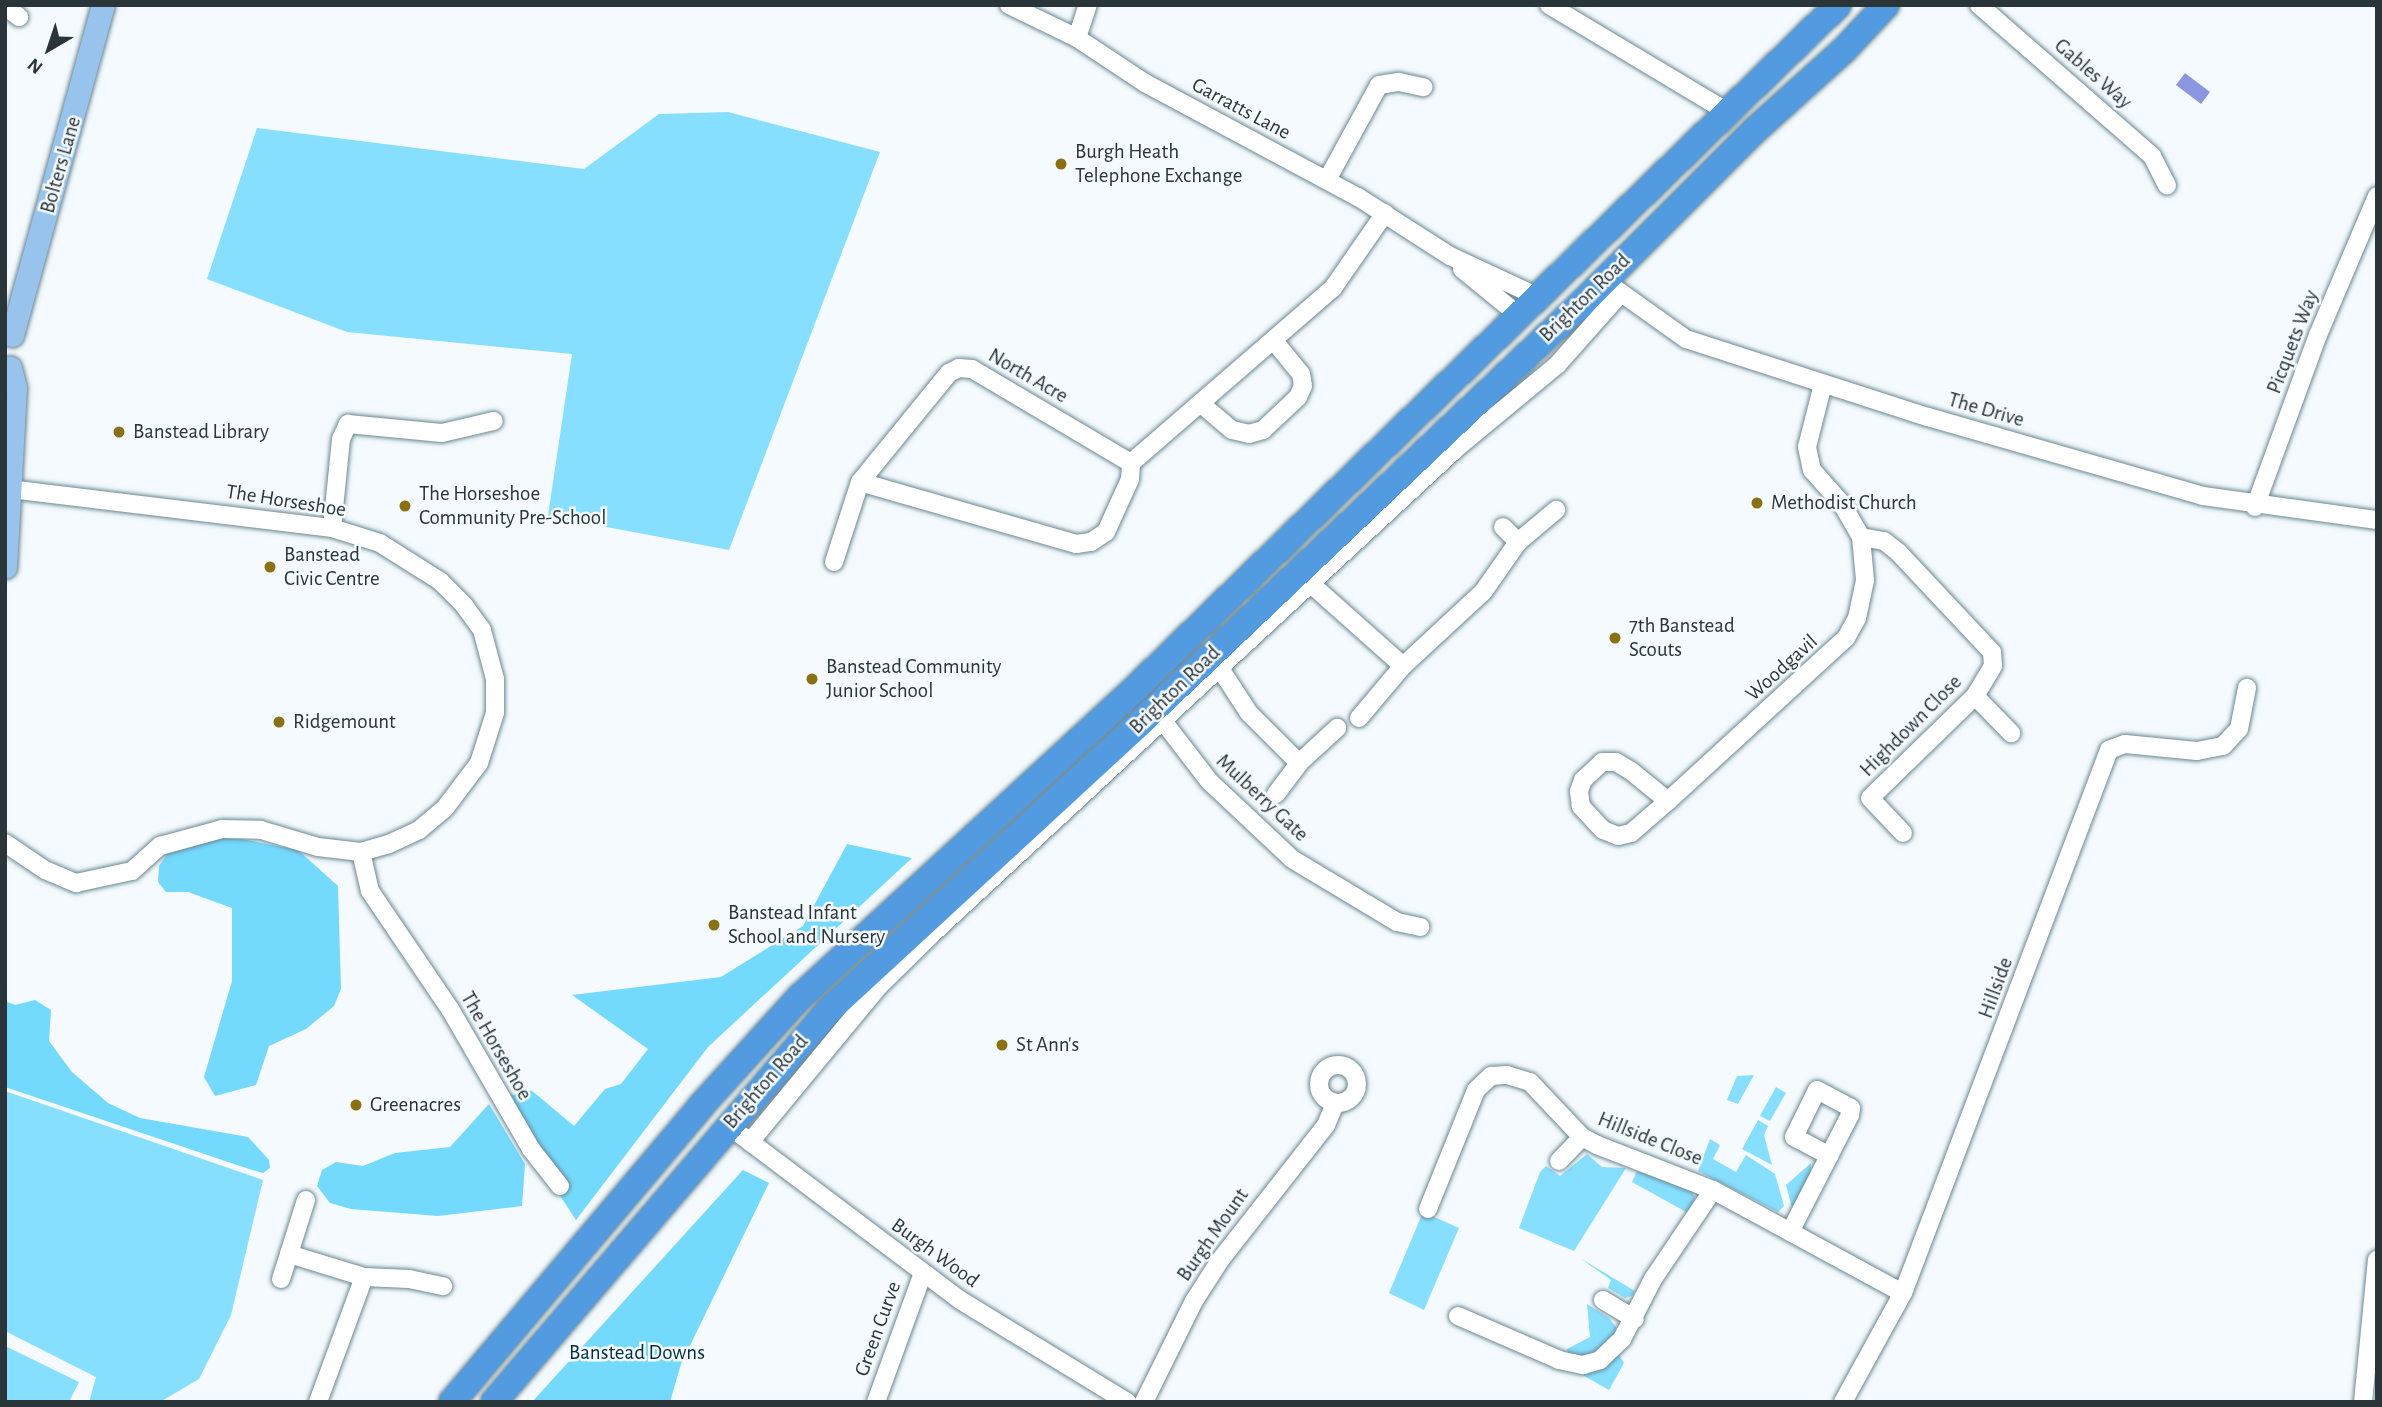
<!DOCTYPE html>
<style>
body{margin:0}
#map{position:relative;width:2382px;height:1407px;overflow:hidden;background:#f4fafd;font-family:"Alegreya Sans",sans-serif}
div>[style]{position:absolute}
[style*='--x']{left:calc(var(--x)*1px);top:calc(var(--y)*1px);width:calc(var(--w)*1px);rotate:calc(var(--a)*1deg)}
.green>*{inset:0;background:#87dfff}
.forest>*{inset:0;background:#73dafe}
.water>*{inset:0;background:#8a97e0}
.roads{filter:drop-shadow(0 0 2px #6a8792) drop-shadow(0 0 2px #6a8792)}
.minor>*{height:18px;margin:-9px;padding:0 9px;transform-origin:9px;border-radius:9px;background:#fff}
.minor>.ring{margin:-9px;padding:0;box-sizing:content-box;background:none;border:18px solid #fff;border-radius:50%}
.major>*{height:23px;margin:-11.5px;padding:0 11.5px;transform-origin:11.5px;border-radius:11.5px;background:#98c3ec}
.highway>*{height:26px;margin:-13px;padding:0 13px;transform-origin:13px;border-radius:13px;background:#539be0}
.dots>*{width:19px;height:19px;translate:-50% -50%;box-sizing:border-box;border:4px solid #f4fafd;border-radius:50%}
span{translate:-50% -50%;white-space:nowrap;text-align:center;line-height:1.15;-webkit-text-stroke:5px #f4fafd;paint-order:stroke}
.street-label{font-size:21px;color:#293539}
.poi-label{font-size:21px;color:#293539}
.left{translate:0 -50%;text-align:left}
.park-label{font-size:21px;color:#00303f}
.frame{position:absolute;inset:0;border:7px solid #293539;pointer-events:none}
.north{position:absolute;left:14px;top:14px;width:70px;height:70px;-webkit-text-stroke:5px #f4fafd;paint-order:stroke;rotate:219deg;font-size:19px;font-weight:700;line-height:28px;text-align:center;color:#293539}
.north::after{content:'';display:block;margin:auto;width:24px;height:32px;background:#293539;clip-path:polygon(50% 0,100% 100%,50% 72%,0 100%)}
</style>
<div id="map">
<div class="green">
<i style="clip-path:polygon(728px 112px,880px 152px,729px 550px,548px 516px,572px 354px,347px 332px,207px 279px,257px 128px,584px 169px,659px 114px)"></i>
<i style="clip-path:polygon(1754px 1075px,1738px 1104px,1727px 1100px,1737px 1076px)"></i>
<i style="clip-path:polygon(1776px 1087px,1786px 1093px,1770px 1121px,1760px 1116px)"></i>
<i style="clip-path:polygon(5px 1091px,263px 1180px,231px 1315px,199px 1379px,160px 1402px,89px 1402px,96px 1377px,5px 1331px)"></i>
<i style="clip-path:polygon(1758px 1120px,1768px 1126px,1764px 1135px,1772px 1165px,1742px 1149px)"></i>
<i style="clip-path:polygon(1710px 1139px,1720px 1145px,1713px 1159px,1736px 1172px,1746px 1155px,1775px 1174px,1784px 1206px,1778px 1212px,1698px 1171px)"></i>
<i style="clip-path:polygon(1587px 1154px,1602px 1167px,1626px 1168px,1574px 1251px,1519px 1228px,1540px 1172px,1546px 1166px,1560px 1176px)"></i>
<i style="clip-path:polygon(1811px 1163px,1811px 1179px,1792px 1208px,1786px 1185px)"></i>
<i style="clip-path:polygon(1637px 1171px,1692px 1191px,1695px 1198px,1688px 1213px,1632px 1182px)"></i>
<i style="clip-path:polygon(1423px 1212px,1459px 1228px,1424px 1310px,1389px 1293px)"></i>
<i style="clip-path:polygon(1580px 1258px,1635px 1291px,1632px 1296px,1625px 1298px,1608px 1288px,1611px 1280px)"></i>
<i style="clip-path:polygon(1587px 1304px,1609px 1318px,1616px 1327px,1615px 1335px,1592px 1356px,1568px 1357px,1567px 1349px,1590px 1337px)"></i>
<i style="clip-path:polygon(5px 1346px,79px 1382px,69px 1402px,5px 1402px)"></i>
<i style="clip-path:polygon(1618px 1353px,1624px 1363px,1609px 1390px,1579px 1373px)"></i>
</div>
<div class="forest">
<i style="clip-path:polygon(226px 836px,298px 850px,338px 886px,341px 989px,334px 1006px,306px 1029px,269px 1046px,256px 1085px,215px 1096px,204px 1077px,232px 981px,232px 908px,188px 892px,166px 892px,158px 882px,159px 866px,170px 850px)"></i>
<i style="clip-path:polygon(847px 844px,912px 858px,708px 1047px,576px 1220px,497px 1100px,510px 1094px,524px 1096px,531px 1090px,574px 1126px,605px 1089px,621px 1084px,648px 1049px,572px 995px,721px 977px,803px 926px)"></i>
<i style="clip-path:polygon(35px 1000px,51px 1010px,49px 1041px,72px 1072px,108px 1103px,140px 1118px,248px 1137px,269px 1160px,270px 1168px,263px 1173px,249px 1169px,5px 1087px,5px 1001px,15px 1005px)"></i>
<i style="clip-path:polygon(489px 1104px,525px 1164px,522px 1206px,438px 1216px,351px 1209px,330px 1203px,317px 1186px,322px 1170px,336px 1162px,363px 1166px,395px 1153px,450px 1147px)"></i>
<i style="clip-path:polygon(743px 1170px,769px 1183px,681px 1364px,670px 1402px,532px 1402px)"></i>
</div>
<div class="water">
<i style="clip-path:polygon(2185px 73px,2210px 92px,2201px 104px,2176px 85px)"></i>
</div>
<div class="roads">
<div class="minor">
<i style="--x:1009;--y:5;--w:76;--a:25.9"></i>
<i style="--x:1077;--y:38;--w:82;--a:33.5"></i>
<i style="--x:1145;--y:83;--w:242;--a:28.2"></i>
<i style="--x:1358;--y:197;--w:109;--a:32.7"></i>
<i style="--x:1450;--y:256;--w:93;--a:24.9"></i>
<i style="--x:1549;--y:5;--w:206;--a:30.9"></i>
<i style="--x:1979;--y:5;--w:230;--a:41.1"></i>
<i style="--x:2152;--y:156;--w:33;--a:63"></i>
<i style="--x:5;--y:6;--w:18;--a:38"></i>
<i style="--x:1077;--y:38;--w:35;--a:-72"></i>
<i style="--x:1327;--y:180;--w:108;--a:-61.3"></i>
<i style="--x:1379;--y:85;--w:20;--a:-9"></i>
<i style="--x:1399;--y:82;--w:25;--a:12"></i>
<i style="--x:1462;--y:269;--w:70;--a:39.2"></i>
<i style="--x:1613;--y:287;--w:90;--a:35.5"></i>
<i style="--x:1686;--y:339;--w:254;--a:17.9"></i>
<i style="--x:1928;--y:417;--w:286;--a:16"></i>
<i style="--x:2203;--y:496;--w:176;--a:7.9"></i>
<i style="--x:1823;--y:384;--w:65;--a:104.3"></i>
<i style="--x:1807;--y:447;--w:24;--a:78"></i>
<i style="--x:1812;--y:470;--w:45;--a:48.6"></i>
<i style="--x:1842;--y:504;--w:38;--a:60"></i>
<i style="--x:1861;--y:537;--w:23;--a:10"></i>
<i style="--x:1884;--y:541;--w:18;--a:38"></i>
<i style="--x:1898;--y:552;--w:137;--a:46.8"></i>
<i style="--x:1992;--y:652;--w:14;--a:86"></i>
<i style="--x:1993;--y:666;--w:35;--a:121"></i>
<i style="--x:1975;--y:696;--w:146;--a:135.8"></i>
<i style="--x:1870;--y:798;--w:48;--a:46.7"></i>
<i style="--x:1200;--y:403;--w:42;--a:40.2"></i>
<i style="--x:1232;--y:430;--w:17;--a:13"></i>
<i style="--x:1249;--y:434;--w:15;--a:-16"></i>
<i style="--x:1263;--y:430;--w:48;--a:-43.3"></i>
<i style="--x:1298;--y:397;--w:12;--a:-66"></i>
<i style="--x:1303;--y:386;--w:12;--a:-99"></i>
<i style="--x:1301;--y:374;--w:43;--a:-129.3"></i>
<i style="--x:860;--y:482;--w:225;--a:16"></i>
<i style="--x:1076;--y:544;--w:15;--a:-8"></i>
<i style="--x:1091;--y:542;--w:18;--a:-34"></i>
<i style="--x:1106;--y:532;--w:58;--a:-65.6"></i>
<i style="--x:1130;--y:479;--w:16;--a:-86"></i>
<i style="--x:1131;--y:463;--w:267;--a:-40.9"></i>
<i style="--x:1333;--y:288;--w:91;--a:-55.3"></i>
<i style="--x:2255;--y:507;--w:183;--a:-69.9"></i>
<i style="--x:2318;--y:335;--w:151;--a:-67"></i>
<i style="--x:1503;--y:527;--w:21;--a:45"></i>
<i style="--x:332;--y:528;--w:89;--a:-84.2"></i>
<i style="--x:341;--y:439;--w:17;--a:-65"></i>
<i style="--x:348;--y:424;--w:94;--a:5.5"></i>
<i style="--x:442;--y:433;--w:53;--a:-13"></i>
<i style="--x:834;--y:562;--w:84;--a:-72"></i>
<i style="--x:860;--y:482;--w:141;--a:-50.8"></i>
<i style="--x:949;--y:373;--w:11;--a:-27"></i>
<i style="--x:959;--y:368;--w:13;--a:4"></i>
<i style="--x:972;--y:369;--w:185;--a:30.6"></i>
<i style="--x:1311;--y:584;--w:123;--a:41.7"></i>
<i style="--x:1219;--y:667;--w:55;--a:56.9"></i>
<i style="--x:1249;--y:713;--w:71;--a:45"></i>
<i style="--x:1975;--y:696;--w:52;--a:45.8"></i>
<i style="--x:1359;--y:718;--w:68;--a:-49.8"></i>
<i style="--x:1403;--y:666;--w:109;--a:-42.8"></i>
<i style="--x:1483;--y:592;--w:61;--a:-55"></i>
<i style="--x:1518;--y:542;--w:50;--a:-40.1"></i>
<i style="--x:1163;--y:721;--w:76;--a:52.5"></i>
<i style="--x:1209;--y:781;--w:114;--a:43.2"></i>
<i style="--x:1292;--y:859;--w:122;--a:31"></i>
<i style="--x:1397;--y:922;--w:24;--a:12"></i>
<i style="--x:1602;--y:762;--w:14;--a:0"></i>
<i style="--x:1616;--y:762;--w:17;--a:31"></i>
<i style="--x:1631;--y:771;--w:48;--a:39"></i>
<i style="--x:1668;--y:801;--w:49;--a:139.1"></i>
<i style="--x:1631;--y:833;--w:13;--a:167"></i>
<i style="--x:1618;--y:836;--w:16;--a:-158"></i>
<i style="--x:1603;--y:830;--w:33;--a:-133"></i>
<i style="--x:1581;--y:806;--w:15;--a:-98"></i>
<i style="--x:1579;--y:791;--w:12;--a:-70"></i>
<i style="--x:1583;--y:780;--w:26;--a:-43"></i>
<i style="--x:1276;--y:794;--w:39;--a:-53"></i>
<i style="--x:1299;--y:763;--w:52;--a:-42.6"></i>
<i style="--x:1668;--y:801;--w:241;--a:-42.5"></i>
<i style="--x:1846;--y:638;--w:23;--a:-61"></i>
<i style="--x:1857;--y:618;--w:39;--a:-78"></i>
<i style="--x:1865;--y:580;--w:43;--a:-95.3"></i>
<i style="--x:5;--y:843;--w:48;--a:34"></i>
<i style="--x:45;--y:870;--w:34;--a:23"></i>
<i style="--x:76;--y:883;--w:57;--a:-12.1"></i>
<i style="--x:132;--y:871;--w:38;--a:-42"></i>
<i style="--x:160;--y:846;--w:64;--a:-15.3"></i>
<i style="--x:222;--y:829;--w:39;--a:1"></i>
<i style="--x:261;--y:830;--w:59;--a:16.6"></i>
<i style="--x:318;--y:847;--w:43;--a:6.6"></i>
<i style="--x:361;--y:852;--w:29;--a:-16"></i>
<i style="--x:389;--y:844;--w:33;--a:-25"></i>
<i style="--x:419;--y:830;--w:34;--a:-40"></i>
<i style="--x:445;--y:808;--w:56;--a:-52.9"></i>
<i style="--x:479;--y:763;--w:52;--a:-72.3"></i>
<i style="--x:495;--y:713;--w:34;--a:-90"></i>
<i style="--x:495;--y:679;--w:51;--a:-104.9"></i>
<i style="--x:482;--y:630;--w:31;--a:-126"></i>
<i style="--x:464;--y:605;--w:34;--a:-135"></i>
<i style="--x:440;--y:581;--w:71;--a:-147.7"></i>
<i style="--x:380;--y:543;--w:50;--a:-162.6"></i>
<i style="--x:332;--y:528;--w:323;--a:-173.1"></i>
<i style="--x:361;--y:852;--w:40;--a:77"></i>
<i style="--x:370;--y:891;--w:143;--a:55.9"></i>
<i style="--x:450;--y:1009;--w:162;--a:59.9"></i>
<i style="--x:531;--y:1149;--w:47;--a:51.9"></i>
<i class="ring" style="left:1319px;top:1065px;width:20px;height:20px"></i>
<i style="--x:741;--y:1135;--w:274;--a:37"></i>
<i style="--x:960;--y:1300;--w:196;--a:31.4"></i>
<i style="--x:750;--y:1142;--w:202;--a:-50.4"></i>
<i style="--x:879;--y:986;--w:76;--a:-44.5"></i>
<i style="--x:933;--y:933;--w:717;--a:-42.8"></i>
<i style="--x:1459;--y:446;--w:127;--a:-39.6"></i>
<i style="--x:1557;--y:365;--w:95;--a:-48.4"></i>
<i style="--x:1559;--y:1161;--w:33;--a:-46"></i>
<i style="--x:306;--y:1200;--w:57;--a:107.5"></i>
<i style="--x:289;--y:1254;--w:78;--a:17"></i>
<i style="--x:1428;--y:1209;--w:128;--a:-68"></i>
<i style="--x:1476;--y:1090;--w:21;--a:-43"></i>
<i style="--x:1491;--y:1076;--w:16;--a:-4"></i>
<i style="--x:1507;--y:1075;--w:24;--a:17"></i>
<i style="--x:1530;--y:1082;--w:76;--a:46.6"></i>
<i style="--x:1582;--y:1137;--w:17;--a:28"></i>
<i style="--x:1597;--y:1145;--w:124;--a:21.2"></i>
<i style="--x:1713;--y:1190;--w:216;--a:28.5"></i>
<i style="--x:1790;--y:1232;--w:85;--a:-62.8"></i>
<i style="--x:1829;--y:1156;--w:46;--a:-62.9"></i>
<i style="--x:1850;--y:1115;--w:7;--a:-82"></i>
<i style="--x:1851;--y:1108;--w:38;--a:-152"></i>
<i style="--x:1817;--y:1090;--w:52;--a:116.1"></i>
<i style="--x:1794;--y:1137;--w:40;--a:28"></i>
<i style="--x:281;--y:1279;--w:26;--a:-72"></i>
<i style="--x:1603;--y:1300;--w:37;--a:31"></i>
<i style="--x:1458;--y:1316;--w:110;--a:23.5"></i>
<i style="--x:1559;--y:1360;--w:25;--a:12"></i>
<i style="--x:1583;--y:1365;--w:18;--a:-16"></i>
<i style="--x:1600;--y:1360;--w:30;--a:-44"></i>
<i style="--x:1622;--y:1339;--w:68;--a:-62.7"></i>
<i style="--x:1653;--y:1279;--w:107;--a:-56"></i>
<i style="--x:318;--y:1402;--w:133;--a:-69.8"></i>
<i style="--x:364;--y:1277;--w:45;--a:2.5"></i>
<i style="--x:409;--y:1279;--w:35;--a:12"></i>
<i style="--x:876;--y:1402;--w:137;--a:-70"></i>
<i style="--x:1144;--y:1402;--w:113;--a:-63.7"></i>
<i style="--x:1194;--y:1301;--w:50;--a:-57.3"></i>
<i style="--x:1221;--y:1259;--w:170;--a:-51.9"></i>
<i style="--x:1326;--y:1125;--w:23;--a:-67"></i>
<i style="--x:1843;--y:1402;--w:124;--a:-61.2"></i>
<i style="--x:1903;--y:1293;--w:581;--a:-69.22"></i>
<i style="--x:2109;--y:750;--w:17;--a:-21"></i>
<i style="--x:2125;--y:744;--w:72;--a:5.6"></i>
<i style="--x:2197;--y:751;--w:26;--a:-11"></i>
<i style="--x:2223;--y:746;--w:23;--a:-47"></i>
<i style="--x:2239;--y:729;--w:42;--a:-79"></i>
<i style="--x:2363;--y:1402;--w:143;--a:-84.4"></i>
</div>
<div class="major">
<i style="--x:12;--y:335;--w:342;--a:-74.6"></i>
<i style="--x:5;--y:567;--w:179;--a:-86.8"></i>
<i style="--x:15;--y:388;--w:21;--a:-104"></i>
</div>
<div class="highway">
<i style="--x:452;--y:1402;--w:387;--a:-49.9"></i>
<i style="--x:701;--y:1106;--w:147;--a:-47.8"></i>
<i style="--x:800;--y:997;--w:464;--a:-42.6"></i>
<i style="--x:1141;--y:683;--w:972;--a:-44.21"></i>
<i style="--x:494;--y:1402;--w:516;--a:-49.48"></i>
<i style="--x:829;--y:1010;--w:430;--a:-42.7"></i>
<i style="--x:1145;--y:718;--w:603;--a:-43.52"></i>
<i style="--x:1582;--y:303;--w:243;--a:-45"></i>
<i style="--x:1754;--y:131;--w:122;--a:-42"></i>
<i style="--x:1845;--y:49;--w:60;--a:-47"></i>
</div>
</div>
<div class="dots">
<i style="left:1061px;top:164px;background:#897011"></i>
<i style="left:119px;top:432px;background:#897011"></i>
<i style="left:1757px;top:503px;background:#897011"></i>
<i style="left:405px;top:506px;background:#897011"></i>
<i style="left:270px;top:567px;background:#897011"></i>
<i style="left:1615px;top:638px;background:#897011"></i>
<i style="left:812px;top:679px;background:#897011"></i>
<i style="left:279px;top:722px;background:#897011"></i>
<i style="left:714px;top:925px;background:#897011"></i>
<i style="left:1002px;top:1045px;background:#897011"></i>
<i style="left:356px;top:1105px;background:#897011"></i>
</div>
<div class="street-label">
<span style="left:2093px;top:74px;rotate:41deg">Gables Way</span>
<span style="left:1241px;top:109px;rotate:28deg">Garratts Lane</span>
<span style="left:61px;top:165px;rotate:-74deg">Bolters Lane</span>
<span style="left:1585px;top:298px;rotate:-44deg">Brighton Road</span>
<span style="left:2293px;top:342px;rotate:-69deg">Picquets Way</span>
<span style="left:1028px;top:376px;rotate:30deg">North Acre</span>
<span style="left:1986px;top:410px;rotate:16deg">The Drive</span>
<span style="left:286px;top:501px;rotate:9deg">The Horseshoe</span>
<span style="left:1782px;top:668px;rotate:-42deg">Woodgavil</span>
<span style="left:1175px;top:690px;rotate:-44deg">Brighton Road</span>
<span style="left:1911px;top:726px;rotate:-45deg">Highdown Close</span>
<span style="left:1262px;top:798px;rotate:43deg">Mulberry Gate</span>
<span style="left:1996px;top:988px;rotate:-70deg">Hillside</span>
<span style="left:496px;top:1046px;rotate:60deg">The Horseshoe</span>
<span style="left:766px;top:1082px;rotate:-49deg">Brighton Road</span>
<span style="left:1650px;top:1139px;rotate:22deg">Hillside Close</span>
<span style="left:1213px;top:1235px;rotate:-55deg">Burgh Mount</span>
<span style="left:935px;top:1253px;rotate:36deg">Burgh Wood</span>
<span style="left:878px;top:1329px;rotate:-70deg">Green Curve</span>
</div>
<div class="poi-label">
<span class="left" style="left:1075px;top:164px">Burgh Heath<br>Telephone Exchange</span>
<span class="left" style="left:133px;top:432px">Banstead Library</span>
<span class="left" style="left:419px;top:506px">The Horseshoe<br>Community Pre-School</span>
<span class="left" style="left:1771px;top:503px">Methodist Church</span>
<span class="left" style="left:284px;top:567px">Banstead<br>Civic Centre</span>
<span class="left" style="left:1629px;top:638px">7th Banstead<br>Scouts</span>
<span class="left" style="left:826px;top:679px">Banstead Community<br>Junior School</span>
<span class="left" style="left:293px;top:722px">Ridgemount</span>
<span class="left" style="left:728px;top:925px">Banstead Infant<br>School and Nursery</span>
<span class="left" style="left:1016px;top:1045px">St Ann's</span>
<span class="left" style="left:370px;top:1105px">Greenacres</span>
</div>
<div class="park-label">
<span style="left:637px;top:1353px">Banstead Downs</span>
</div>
<div class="frame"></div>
<div class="north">N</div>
</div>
